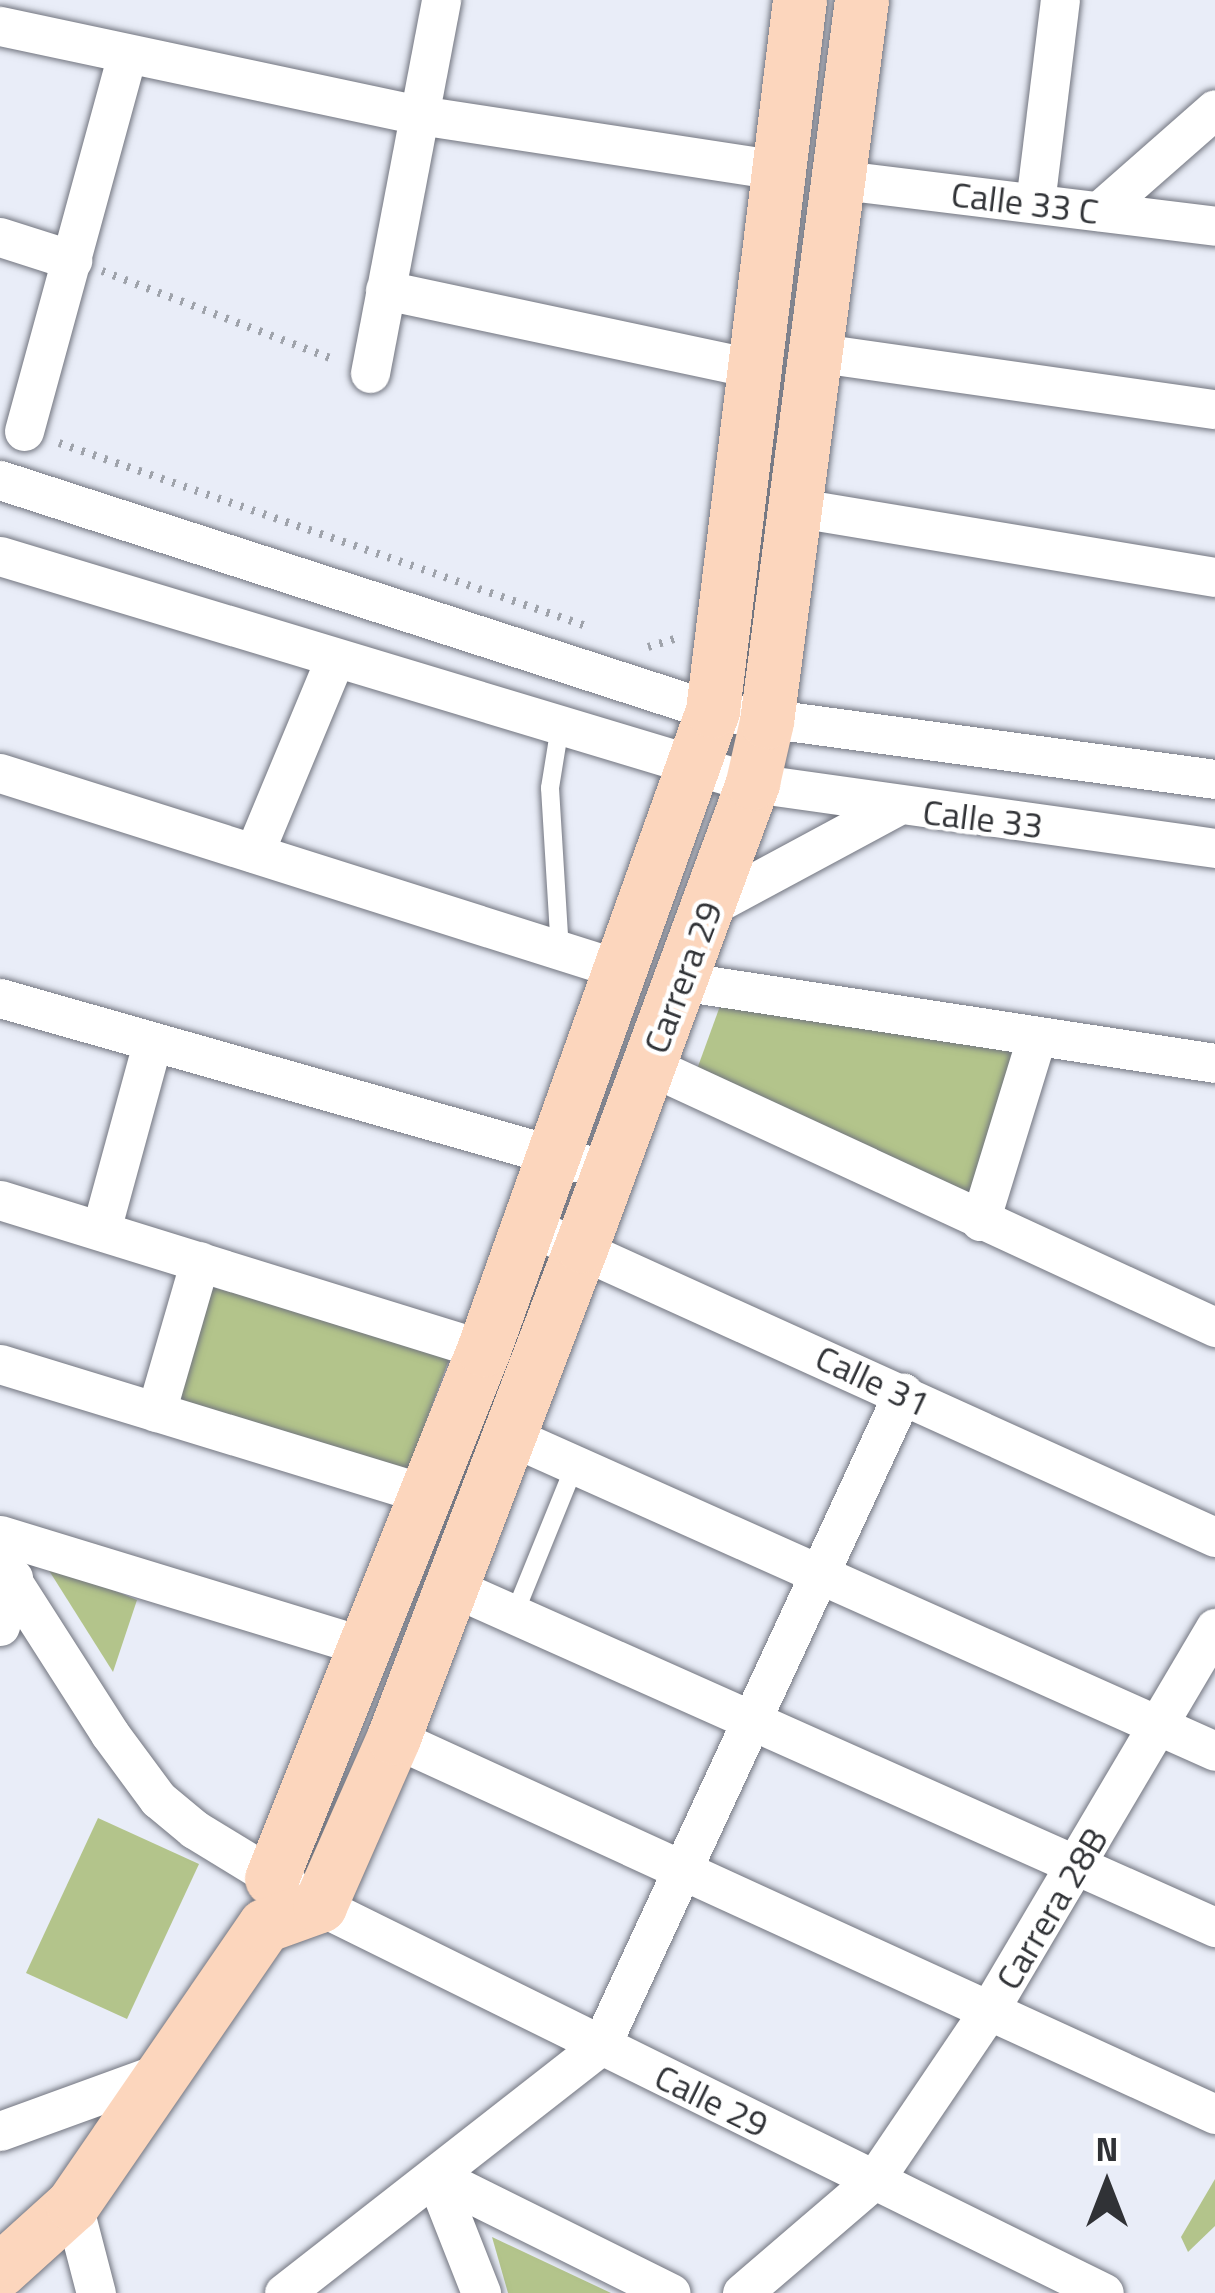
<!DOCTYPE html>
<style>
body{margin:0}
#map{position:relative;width:1215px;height:2293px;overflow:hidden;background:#e9edf8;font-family:"Titillium Web",sans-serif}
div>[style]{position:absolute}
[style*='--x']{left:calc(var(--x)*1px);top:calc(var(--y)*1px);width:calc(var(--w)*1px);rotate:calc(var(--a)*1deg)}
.green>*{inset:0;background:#b3c48b}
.path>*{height:8px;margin-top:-4px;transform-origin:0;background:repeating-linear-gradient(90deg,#9fa3ab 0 3px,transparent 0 12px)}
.roads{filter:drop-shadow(0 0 3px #72757f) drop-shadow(0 0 3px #72757f)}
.lane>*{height:18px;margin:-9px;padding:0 9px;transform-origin:9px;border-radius:9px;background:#fff}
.street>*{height:39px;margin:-19.5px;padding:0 19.5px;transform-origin:19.5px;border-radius:19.5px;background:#fff}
.secondary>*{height:54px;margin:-27px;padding:0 27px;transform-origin:27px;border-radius:27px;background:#fcd6bd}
span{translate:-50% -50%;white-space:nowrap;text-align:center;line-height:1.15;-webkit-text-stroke:9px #fff;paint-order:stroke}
.street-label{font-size:36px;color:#303236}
.north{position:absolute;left:1047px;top:2125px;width:120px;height:120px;-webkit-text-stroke:9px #fff;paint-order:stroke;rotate:0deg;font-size:33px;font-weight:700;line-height:48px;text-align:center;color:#303236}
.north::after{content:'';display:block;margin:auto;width:42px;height:54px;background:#303236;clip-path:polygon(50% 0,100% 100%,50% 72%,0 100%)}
</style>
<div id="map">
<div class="green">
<i style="clip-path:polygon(720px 1006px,1018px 1053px,970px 1201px,696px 1072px)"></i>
<i style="clip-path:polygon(211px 1287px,452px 1351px,407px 1473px,177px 1401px)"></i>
<i style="clip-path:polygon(43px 1561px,137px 1600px,113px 1672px)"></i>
<i style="clip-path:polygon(98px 1818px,199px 1864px,127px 2019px,26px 1973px)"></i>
<i style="clip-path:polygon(1215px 2179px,1215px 2226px,1188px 2252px,1181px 2237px)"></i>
<i style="clip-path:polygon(492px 2237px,611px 2293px,508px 2293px)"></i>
</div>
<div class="path">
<i style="--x:102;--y:271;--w:249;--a:20.9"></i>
<i style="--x:59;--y:443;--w:561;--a:19.15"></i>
<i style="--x:648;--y:647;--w:30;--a:-17"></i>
</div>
<div class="roads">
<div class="lane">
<i style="--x:560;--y:726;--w:63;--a:99.2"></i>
<i style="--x:550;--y:788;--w:163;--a:86.5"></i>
<i style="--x:514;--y:1615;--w:162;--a:-67.9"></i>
</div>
<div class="street">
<i style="--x:0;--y:26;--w:428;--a:12"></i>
<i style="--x:419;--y:115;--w:368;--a:8.7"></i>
<i style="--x:834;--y:179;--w:384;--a:7"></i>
<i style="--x:1035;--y:203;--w:205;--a:-83"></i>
<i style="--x:1099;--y:211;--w:154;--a:-41.3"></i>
<i style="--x:0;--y:237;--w:76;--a:17.7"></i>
<i style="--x:385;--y:290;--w:381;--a:12"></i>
<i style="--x:813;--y:352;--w:406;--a:8.1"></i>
<i style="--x:370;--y:373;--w:380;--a:-79.2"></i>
<i style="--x:24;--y:431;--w:388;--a:-74.7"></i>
<i style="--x:0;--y:480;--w:749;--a:17.95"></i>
<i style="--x:713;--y:711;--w:507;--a:7.71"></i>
<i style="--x:792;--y:507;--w:429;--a:9.4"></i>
<i style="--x:0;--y:556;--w:786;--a:16.78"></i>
<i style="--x:753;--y:783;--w:467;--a:8"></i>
<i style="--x:0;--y:773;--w:646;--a:17.57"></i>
<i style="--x:254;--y:853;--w:211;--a:-67.4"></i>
<i style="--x:709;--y:907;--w:211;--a:-28.3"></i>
<i style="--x:680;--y:981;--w:541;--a:8.71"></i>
<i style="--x:0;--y:998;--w:633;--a:15.86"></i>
<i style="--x:648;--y:1065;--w:625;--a:24.8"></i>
<i style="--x:0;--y:1200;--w:507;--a:17.22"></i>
<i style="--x:980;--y:1221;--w:187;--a:-72.9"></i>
<i style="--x:529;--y:1226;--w:753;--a:24.39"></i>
<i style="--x:101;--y:1230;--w:190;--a:-74.7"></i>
<i style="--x:0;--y:1364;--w:442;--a:17"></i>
<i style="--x:156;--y:1412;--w:157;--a:-73.8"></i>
<i style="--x:508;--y:1435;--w:774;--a:24.08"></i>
<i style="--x:0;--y:1535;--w:376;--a:17"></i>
<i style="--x:0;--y:1562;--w:204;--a:57.4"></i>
<i style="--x:110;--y:1734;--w:81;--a:53.6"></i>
<i style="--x:158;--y:1799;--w:47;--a:39.8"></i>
<i style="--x:194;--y:1829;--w:148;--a:31.4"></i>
<i style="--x:320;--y:1906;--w:874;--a:26.27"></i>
<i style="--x:450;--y:1586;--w:838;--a:24.03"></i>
<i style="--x:0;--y:1626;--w:50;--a:-74.8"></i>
<i style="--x:394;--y:1738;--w:903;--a:24.61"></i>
<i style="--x:0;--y:2131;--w:179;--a:-20"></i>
<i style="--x:435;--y:2176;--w:263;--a:26.4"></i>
<i style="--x:435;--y:2176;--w:126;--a:68.5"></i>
<i style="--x:73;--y:2205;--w:91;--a:75.4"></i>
<i style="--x:284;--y:2293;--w:402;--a:-38"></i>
<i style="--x:601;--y:2045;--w:719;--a:-65.15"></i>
<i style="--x:742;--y:2293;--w:174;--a:-40.6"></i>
<i style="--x:874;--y:2180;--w:205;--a:-55.9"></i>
<i style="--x:989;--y:2010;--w:444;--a:-59.4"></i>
</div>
<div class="secondary">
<i style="--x:272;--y:1879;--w:570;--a:-68.16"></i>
<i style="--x:484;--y:1350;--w:679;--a:-70.28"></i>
<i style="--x:713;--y:711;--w:716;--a:-83.02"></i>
<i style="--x:0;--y:2271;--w:98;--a:-42.1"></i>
<i style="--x:73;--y:2205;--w:339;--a:-55.5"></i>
<i style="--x:265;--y:1926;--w:59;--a:-20"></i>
<i style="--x:320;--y:1906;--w:184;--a:-66.2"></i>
<i style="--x:394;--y:1738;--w:527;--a:-69.09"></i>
<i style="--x:582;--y:1246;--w:494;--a:-69.7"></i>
<i style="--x:753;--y:783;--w:63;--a:-77.1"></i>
<i style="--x:767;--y:722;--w:728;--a:-82.5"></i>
</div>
</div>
<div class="street-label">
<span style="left:1025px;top:202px;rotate:7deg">Calle 33 C</span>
<span style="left:983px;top:818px;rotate:7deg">Calle 33</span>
<span style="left:682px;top:977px;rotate:-69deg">Carrera 29</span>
<span style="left:873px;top:1380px;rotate:25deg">Calle 31</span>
<span style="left:1051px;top:1908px;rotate:-59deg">Carrera 28B</span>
<span style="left:712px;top:2100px;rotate:26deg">Calle 29</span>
</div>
<div class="north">N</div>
</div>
